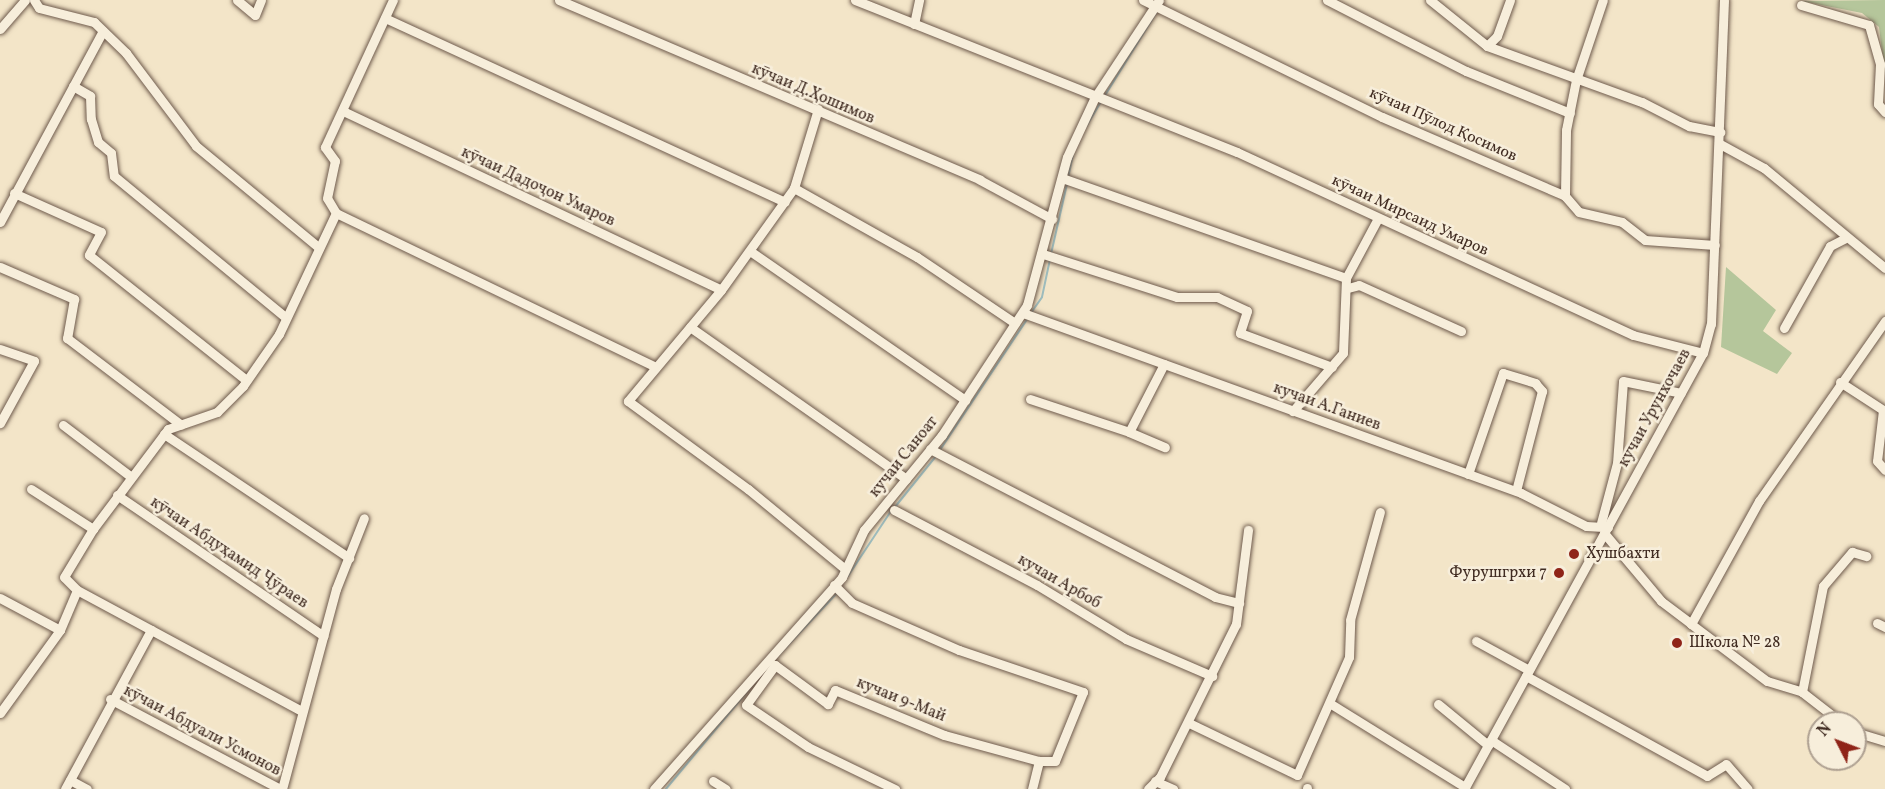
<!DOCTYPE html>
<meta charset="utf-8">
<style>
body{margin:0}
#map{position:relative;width:1885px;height:789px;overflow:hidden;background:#f3e5c8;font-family:Vollkorn,serif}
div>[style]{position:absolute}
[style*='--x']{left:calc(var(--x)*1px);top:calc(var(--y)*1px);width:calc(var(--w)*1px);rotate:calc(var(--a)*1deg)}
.green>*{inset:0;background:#b5c69b}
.stream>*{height:2px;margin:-1px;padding:0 1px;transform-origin:1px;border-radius:1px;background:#9ebdbe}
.roads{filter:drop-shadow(0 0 2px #6e5a4c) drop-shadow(0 0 2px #6e5a4c)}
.minor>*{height:9px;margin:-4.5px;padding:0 4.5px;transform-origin:4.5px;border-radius:4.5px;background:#f7eedb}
.dots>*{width:16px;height:16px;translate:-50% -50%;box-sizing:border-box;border:3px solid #f7eedb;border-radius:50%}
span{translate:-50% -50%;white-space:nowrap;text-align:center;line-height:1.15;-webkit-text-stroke:5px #f7eedb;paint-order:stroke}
.street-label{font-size:16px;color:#412c22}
.poi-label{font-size:16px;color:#412c22}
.left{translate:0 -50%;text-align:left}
.right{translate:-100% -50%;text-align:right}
.north{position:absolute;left:1807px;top:711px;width:60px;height:60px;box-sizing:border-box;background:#f7eedb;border:2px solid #aea091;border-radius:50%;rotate:312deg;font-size:16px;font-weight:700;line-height:24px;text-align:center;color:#412c22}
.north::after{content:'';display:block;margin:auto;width:21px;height:27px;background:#8f2418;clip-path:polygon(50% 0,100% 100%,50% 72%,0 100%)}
</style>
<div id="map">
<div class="green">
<i style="clip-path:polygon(1885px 0,1885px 77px,1879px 27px,1862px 13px,1801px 1px)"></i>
<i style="clip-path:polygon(1726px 267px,1776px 310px,1763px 331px,1792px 353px,1777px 374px,1721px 347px)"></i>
</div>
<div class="stream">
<i style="--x:1104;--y:97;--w:102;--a:-58.2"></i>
<i style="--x:1084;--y:130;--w:33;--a:-59"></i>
<i style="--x:1068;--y:178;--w:25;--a:-78"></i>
<i style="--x:1051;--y:254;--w:72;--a:-77.1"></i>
<i style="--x:1031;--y:313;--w:19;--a:-55"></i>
<i style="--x:1042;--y:297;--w:38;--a:-78"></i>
<i style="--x:940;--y:450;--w:159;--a:-56.3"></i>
<i style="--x:895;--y:507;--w:67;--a:-51.1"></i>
<i style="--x:848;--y:576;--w:78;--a:-56.5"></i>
<i style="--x:773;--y:661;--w:93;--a:-46.7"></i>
<i style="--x:666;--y:789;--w:155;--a:-50.2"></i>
</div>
<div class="roads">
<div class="minor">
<i style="--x:34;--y:0;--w:9;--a:58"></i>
<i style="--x:39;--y:8;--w:57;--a:14.3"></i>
<i style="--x:94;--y:22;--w:45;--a:44.1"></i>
<i style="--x:126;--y:53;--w:116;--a:53"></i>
<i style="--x:196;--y:146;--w:157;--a:39.6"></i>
<i style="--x:237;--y:0;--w:23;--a:40"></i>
<i style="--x:255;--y:15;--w:16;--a:-68"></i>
<i style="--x:559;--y:0;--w:458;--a:23.1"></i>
<i style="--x:980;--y:180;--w:82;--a:28.4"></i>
<i style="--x:855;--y:0;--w:411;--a:21.7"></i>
<i style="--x:1237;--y:152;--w:436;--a:24.8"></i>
<i style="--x:1633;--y:335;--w:72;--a:14.4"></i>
<i style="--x:1143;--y:0;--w:266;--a:26.1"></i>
<i style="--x:1382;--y:117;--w:199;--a:23.3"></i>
<i style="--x:1565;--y:196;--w:21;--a:49"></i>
<i style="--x:1579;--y:212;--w:44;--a:13.1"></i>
<i style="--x:1622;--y:222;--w:29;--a:38"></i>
<i style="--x:1645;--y:240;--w:70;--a:4.1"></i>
<i style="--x:1327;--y:0;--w:156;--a:27.1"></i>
<i style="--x:1466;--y:71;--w:112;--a:22"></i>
<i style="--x:1430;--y:0;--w:73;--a:38.9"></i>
<i style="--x:1487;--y:46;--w:165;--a:19.9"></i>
<i style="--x:1642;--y:102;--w:53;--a:27.1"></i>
<i style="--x:1689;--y:126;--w:32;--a:11"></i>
<i style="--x:1801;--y:5;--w:71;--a:16.4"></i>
<i style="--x:1869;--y:25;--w:41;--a:74.2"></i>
<i style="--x:1880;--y:64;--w:40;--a:92.9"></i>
<i style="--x:1878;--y:104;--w:11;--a:49"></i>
<i style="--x:385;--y:18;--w:440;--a:24.7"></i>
<i style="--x:914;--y:24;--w:25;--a:-78"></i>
<i style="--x:0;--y:29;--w:38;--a:-49"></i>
<i style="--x:1487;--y:46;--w:14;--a:-45"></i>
<i style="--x:1497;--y:36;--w:38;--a:-70"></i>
<i style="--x:73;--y:86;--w:20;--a:30"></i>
<i style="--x:90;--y:96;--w:23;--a:88"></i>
<i style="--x:91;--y:119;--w:24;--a:73"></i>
<i style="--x:98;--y:142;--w:17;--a:40"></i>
<i style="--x:111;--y:153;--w:23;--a:83"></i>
<i style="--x:114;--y:176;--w:223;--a:39.5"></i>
<i style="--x:818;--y:109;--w:83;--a:106.9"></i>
<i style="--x:794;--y:188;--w:125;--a:125.6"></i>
<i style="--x:721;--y:290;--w:145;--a:130"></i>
<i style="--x:628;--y:401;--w:149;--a:36.3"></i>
<i style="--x:748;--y:489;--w:126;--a:39.5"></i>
<i style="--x:343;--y:111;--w:418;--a:25.3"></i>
<i style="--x:1720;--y:144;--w:50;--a:28.6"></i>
<i style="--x:1764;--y:168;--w:157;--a:39.6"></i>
<i style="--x:1062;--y:178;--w:301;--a:19.4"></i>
<i style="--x:1346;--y:278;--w:75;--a:92.3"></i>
<i style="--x:1343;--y:353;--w:77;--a:130.8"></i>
<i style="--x:794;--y:188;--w:141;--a:29.3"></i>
<i style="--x:917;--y:257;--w:118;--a:34"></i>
<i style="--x:14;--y:193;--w:95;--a:24.1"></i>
<i style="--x:101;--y:232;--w:26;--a:118"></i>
<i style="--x:89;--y:255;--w:201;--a:38.5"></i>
<i style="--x:1565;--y:196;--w:66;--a:-89.1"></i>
<i style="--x:1566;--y:130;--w:51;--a:-78.7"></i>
<i style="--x:1576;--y:80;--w:84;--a:-71.4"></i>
<i style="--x:336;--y:213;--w:355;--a:25.7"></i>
<i style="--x:336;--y:213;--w:17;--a:-121"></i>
<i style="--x:327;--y:198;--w:38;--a:-78"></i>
<i style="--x:335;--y:161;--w:17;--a:-126"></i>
<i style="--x:325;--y:147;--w:162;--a:-65.2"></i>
<i style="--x:0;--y:222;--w:217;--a:-61.7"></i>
<i style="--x:750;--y:251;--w:262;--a:34.7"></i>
<i style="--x:1043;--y:254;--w:141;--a:17.8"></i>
<i style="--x:1177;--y:297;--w:40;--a:0"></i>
<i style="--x:1217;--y:297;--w:33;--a:25"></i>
<i style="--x:1247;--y:311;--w:23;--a:108"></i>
<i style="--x:1240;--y:333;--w:98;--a:20.3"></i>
<i style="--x:0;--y:267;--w:81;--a:23.4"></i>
<i style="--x:74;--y:299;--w:40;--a:100"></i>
<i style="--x:67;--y:338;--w:143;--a:37.3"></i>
<i style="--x:1346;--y:278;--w:68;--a:-61.9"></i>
<i style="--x:1348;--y:288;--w:11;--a:-15"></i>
<i style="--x:1359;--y:285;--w:112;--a:24.3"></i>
<i style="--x:1023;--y:313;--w:530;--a:19.87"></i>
<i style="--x:1521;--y:493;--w:73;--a:26.9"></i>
<i style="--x:1586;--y:526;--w:22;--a:3"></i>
<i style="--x:690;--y:327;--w:264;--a:35.1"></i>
<i style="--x:1784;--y:328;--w:94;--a:-60.7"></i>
<i style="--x:1830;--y:246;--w:18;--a:-27"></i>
<i style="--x:0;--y:349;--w:36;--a:19"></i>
<i style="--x:34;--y:361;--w:71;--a:118.7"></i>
<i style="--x:1164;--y:364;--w:76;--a:117.2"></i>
<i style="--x:1129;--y:432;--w:39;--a:23"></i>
<i style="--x:1840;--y:382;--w:51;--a:33.1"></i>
<i style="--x:1883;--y:410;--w:51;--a:96.7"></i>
<i style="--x:1877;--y:461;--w:12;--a:48"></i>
<i style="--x:1030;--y:399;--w:104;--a:18.4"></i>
<i style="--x:63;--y:425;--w:84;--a:37.3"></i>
<i style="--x:164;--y:434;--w:223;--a:33.8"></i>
<i style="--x:930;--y:449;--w:321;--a:27.4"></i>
<i style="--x:1215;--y:597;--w:25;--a:14"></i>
<i style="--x:1468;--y:474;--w:107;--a:-70.9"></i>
<i style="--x:1503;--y:373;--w:34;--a:17"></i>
<i style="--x:1535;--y:383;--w:11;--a:49"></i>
<i style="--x:1542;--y:391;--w:103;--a:104.6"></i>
<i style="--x:31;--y:489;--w:74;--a:32.8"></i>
<i style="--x:117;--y:495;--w:250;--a:34.3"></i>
<i style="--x:894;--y:510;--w:161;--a:27.7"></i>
<i style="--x:1037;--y:585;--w:104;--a:31.2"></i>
<i style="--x:1126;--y:639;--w:94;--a:23.3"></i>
<i style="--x:1601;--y:523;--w:62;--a:-75.1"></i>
<i style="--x:1617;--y:463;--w:82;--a:-85.8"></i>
<i style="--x:1623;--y:381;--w:59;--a:11.7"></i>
<i style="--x:1604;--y:533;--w:89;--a:50"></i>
<i style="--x:1661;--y:601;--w:38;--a:37"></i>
<i style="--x:1691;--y:624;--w:141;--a:-61.1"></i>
<i style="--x:1759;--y:501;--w:220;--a:-55"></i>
<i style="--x:834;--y:585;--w:25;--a:45"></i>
<i style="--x:852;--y:603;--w:117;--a:23.7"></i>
<i style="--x:959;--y:650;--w:131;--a:18.7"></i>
<i style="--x:1083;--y:692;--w:74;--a:112.1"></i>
<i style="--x:1055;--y:761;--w:16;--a:180"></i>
<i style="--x:1039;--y:761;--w:98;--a:-164.7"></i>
<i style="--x:944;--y:735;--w:118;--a:-157.6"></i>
<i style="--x:835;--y:690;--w:16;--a:117"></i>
<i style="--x:828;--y:704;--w:66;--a:-143.7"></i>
<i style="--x:775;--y:665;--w:49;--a:125.9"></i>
<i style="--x:746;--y:705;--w:75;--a:34.1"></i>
<i style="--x:808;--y:747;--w:97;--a:25.8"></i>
<i style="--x:77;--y:590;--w:253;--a:28.3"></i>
<i style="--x:0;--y:598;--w:68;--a:28.1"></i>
<i style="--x:1877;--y:623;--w:9;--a:27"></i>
<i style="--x:1691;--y:624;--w:95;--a:36.9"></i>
<i style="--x:1767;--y:681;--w:37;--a:17"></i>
<i style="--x:1802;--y:692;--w:51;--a:37.8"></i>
<i style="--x:1476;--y:641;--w:60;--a:28.7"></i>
<i style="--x:1526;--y:676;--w:207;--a:28.9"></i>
<i style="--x:1707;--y:776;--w:22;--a:-32"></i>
<i style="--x:1726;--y:764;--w:33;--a:49"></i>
<i style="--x:1802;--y:692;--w:108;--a:-78.8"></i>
<i style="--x:1823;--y:586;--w:45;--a:-49.5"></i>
<i style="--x:1852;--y:552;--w:15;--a:16"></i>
<i style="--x:110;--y:699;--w:192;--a:27.9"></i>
<i style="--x:1331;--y:704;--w:158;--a:31.8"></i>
<i style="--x:1438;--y:704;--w:65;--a:39.4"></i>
<i style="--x:0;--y:713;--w:102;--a:-54.1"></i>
<i style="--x:60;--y:630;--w:43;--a:-67"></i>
<i style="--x:77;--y:590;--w:18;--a:-135"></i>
<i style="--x:64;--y:577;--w:56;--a:-58.9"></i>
<i style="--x:93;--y:529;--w:125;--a:-53.1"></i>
<i style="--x:168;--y:429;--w:52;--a:-19.1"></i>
<i style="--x:217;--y:412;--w:37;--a:-45"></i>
<i style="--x:243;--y:386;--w:63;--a:-55.3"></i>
<i style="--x:279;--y:334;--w:134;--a:-64.8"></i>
<i style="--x:1189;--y:723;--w:120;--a:25.7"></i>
<i style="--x:1297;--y:775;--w:129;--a:-66.2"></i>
<i style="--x:1349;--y:657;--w:37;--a:-88"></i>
<i style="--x:1350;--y:620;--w:112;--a:-74.5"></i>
<i style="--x:1855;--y:732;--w:31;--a:17"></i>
<i style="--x:1491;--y:740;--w:89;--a:33.5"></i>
<i style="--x:70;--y:780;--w:19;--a:28"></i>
<i style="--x:713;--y:781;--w:15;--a:32"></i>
<i style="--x:1155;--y:781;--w:20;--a:24"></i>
<i style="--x:1307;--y:788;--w:1;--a:90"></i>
<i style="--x:65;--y:789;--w:181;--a:-61.6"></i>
<i style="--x:282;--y:789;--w:207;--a:-74.9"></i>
<i style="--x:336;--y:589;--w:76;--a:-68.5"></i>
<i style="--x:654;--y:789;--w:283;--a:-48.4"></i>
<i style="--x:842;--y:577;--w:52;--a:-64.9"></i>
<i style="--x:864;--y:530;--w:123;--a:-50.6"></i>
<i style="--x:942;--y:435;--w:155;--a:-56.8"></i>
<i style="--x:1027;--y:305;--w:153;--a:-74.9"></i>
<i style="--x:1067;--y:157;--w:66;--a:-65"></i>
<i style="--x:1095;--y:97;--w:116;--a:-56.6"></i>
<i style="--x:1032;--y:789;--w:29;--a:-76"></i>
<i style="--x:1148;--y:789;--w:17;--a:-45"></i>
<i style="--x:1160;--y:777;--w:171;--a:-63.6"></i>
<i style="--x:1236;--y:624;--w:95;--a:-82.7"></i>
<i style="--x:1464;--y:789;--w:497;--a:-61.3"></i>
<i style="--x:1703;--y:353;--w:30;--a:-75"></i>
<i style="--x:1711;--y:324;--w:324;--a:-87.7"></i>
</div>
</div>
<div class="dots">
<i style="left:1574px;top:554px;background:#8f2418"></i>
<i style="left:1559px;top:573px;background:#8f2418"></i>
<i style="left:1677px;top:643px;background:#8f2418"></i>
</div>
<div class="street-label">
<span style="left:813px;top:94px;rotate:23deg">кӯчаи Д.Ҳошимов</span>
<span style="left:1443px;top:125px;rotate:24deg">кӯчаи Пӯлод Қосимов</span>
<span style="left:538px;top:187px;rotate:25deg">кӯчаи Дадоҷон Умаров</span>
<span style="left:1410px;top:216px;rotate:25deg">кӯчаи Мирсаид Умаров</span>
<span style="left:1327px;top:407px;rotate:20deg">кучаи А.Ганиев</span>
<span style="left:1655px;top:408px;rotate:-61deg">кучаи Урунхочаев</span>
<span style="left:904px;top:457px;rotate:-51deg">кучаи Саноат</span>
<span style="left:229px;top:553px;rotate:34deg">кӯчаи Абдуҳамид Ҷӯраев</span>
<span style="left:1059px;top:582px;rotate:30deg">кучаи Арбоб</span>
<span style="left:901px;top:700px;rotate:22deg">кучаи 9-Май</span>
<span style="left:202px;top:731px;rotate:28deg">кӯчаи Абдуали Усмонов</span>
</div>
<div class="poi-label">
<span class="left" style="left:1586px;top:554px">Хушбахти</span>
<span class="right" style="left:1547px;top:573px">Фурушгрхи 7</span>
<span class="left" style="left:1689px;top:643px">Школа № 28</span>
</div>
<div class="north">N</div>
</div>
